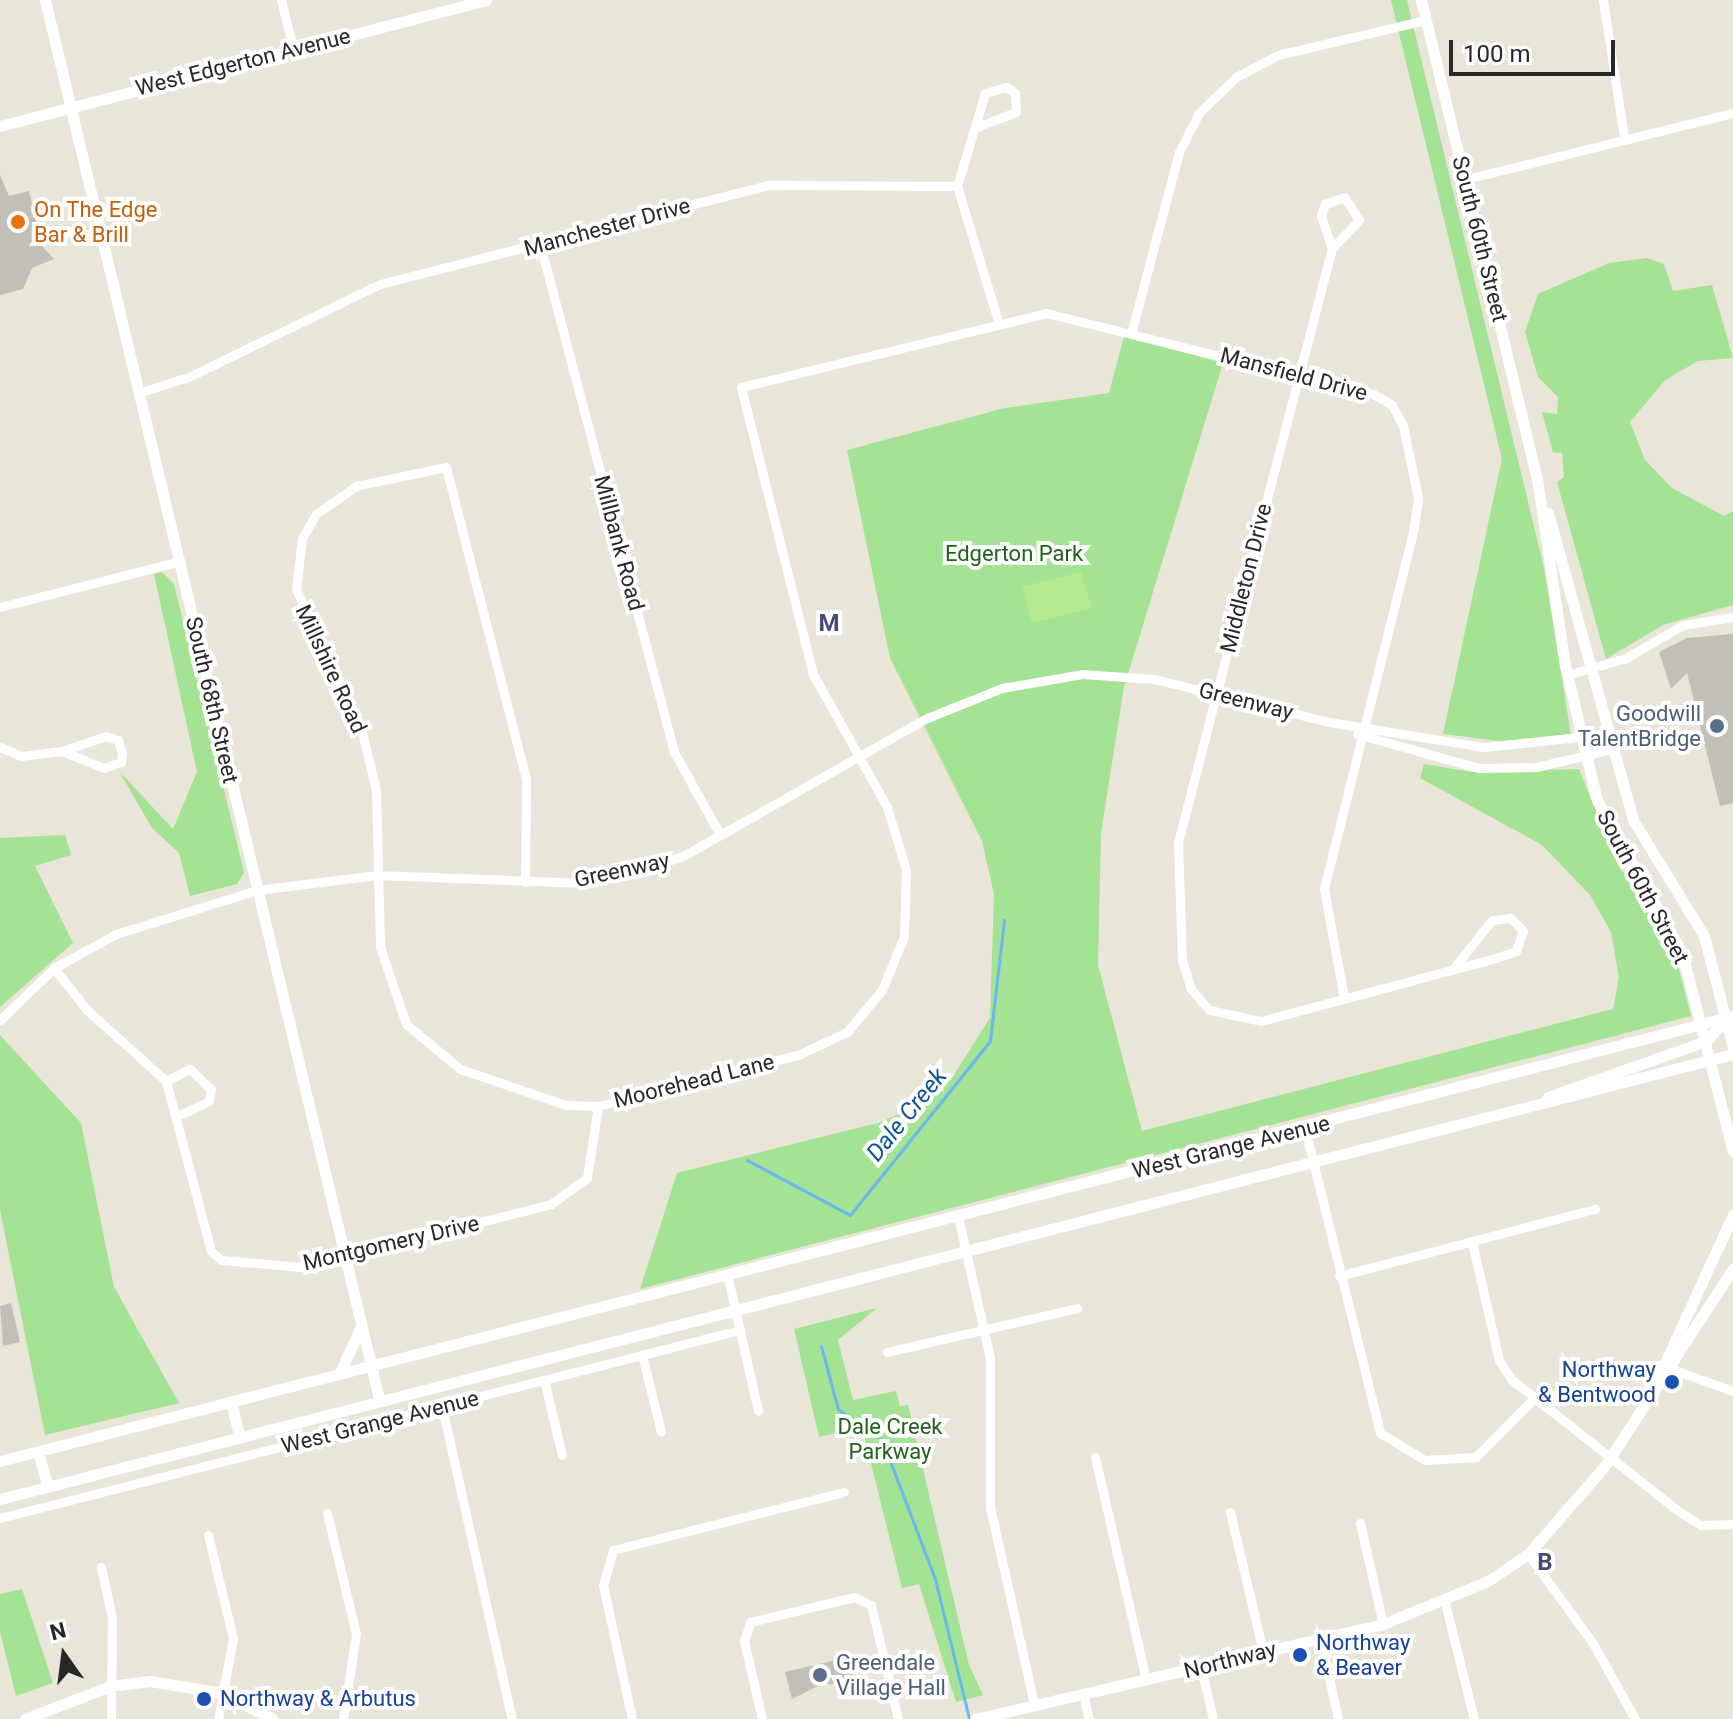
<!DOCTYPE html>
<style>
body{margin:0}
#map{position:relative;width:1733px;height:1719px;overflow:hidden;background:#eae5d9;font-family:Roboto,sans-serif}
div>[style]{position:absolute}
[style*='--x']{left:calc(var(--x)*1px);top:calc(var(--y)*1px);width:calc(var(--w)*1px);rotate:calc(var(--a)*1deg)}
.green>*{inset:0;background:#a4e294}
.pitch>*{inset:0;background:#b7e990}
.stream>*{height:3px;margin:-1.5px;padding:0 1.5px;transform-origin:1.5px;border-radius:1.5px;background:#6bb8ed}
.building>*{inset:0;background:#c2bfb6}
.minor>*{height:9px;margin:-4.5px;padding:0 4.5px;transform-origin:4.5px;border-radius:4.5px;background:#fff}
.tertiary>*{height:11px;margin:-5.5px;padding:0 5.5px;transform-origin:5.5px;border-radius:5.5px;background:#fff}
.dots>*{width:22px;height:22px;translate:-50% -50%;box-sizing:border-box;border:4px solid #fff;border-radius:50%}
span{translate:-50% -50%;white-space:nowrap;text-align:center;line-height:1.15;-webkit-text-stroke:8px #fff;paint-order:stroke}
.street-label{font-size:22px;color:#282828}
.food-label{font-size:22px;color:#c56008}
.left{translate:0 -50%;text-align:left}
.park-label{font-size:22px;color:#1e6319}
.service-label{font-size:22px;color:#4e5e75}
.right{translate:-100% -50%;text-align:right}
.transit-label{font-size:22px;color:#164399}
.neighbourhood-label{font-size:24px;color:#494a77;font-weight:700}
.water-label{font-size:24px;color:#0d5396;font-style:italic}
.north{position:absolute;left:24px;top:1615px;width:80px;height:80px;-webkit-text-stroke:6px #fff;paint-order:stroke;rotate:346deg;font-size:22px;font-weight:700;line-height:32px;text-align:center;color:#282828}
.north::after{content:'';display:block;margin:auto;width:28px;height:36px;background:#282828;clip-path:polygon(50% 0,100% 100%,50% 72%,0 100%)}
.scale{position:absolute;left:1449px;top:40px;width:166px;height:36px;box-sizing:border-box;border:4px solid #282828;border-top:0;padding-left:10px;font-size:24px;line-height:28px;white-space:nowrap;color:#282828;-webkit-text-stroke:6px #fff;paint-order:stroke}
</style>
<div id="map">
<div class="green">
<i style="clip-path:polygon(1391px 0,1407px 0,1544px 568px,1571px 735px,1508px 742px,1443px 734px,1502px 459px)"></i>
<i style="clip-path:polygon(1647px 258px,1664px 264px,1673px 291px,1712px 285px,1733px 358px,1698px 361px,1665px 380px,1630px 422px,1645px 460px,1672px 488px,1724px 516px,1733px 511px,1733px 605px,1663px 625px,1606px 659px,1557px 482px,1564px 477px,1562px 453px,1553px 452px,1542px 412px,1557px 414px,1558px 397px,1538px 377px,1525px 332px,1538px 294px,1609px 263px)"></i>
<i style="clip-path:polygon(1124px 336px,1223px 363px,1124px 687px,1101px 833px,1098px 965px,1142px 1131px,1613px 1009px,1619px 977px,1611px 932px,1590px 895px,1542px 845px,1420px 778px,1424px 764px,1471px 772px,1579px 769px,1615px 858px,1677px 962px,1691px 1016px,640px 1289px,677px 1173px,878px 1123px,922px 1104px,952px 1078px,990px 1018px,994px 894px,982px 841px,890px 658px,847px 450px,1005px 408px,1109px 393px)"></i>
<i style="clip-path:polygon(162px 572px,174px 584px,244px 872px,237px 884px,190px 896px,179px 853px,152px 828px,119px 771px,173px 829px,197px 772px,154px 574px)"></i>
<i style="clip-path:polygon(65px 835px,71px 855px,35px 866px,73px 943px,0 1007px,0 838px)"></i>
<i style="clip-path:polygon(0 1035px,81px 1123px,114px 1287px,179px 1403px,45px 1435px,0 1210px)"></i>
<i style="clip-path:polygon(877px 1308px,838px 1340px,853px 1400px,896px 1391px,900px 1406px,908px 1405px,969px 1665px,983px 1695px,956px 1702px,919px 1584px,902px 1588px,862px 1427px,819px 1437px,794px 1329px)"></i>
<i style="clip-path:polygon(22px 1589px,53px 1683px,16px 1696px,0 1632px,0 1594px)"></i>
</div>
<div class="pitch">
<i style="clip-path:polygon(1081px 572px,1092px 608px,1032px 623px,1022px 587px)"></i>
</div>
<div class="stream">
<i style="--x:747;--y:1160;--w:117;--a:28.1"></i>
<i style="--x:850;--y:1215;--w:223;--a:-51.2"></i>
<i style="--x:990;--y:1041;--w:122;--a:-83.4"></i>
<i style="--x:821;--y:1346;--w:65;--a:74.9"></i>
<i style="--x:838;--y:1409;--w:54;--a:35.2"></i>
<i style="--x:882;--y:1440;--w:149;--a:69.1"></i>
<i style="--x:935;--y:1579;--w:144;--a:76.3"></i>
</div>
<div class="building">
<i style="clip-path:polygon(0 175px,9px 196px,29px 191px,42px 246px,54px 259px,32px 268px,23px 289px,0 295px)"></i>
<i style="clip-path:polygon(1733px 634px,1733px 803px,1720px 806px,1687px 673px,1671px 689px,1659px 652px,1687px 638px)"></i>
<i style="clip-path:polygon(11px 1303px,20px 1342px,3px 1346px,0 1306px)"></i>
<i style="clip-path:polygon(849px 1657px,855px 1684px,822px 1684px,792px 1699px,785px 1672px)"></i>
</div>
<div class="minor">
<i style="--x:281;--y:0;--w:50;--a:76.2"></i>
<i style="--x:1603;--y:0;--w:140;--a:81.3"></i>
<i style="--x:1466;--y:179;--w:275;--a:-13.9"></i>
<i style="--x:957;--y:186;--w:97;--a:-73.2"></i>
<i style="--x:985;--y:93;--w:22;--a:-16"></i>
<i style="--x:1006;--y:87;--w:11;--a:34"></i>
<i style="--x:1015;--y:93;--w:19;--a:87"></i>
<i style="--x:1016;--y:112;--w:42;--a:159"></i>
<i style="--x:957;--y:186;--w:141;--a:73.1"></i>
<i style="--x:540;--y:244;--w:525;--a:75.22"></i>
<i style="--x:674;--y:752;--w:93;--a:60.9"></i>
<i style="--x:1332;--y:248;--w:34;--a:-109"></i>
<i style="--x:1321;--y:216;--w:13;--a:-72"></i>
<i style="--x:1325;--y:204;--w:20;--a:-20"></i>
<i style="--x:1344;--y:197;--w:27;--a:57"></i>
<i style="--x:1359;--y:220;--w:39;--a:134"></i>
<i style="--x:1332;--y:248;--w:614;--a:104.53"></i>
<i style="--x:1178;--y:842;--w:118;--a:88.1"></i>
<i style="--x:1182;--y:960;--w:30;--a:73"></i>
<i style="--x:1191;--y:989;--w:28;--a:49"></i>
<i style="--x:1209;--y:1010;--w:53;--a:11.9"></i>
<i style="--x:1261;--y:1021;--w:239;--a:-15"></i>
<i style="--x:1492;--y:959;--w:25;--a:-18"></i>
<i style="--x:1516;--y:951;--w:21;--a:-71"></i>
<i style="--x:1523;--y:931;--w:18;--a:-133"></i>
<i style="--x:1511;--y:918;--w:19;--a:174"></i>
<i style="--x:1492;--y:920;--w:63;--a:128.5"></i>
<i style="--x:1132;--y:330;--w:184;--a:-75.2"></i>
<i style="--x:1179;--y:152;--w:44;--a:-62.9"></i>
<i style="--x:1199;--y:113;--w:52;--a:-44.2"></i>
<i style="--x:1236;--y:77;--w:47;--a:-27.6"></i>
<i style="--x:1278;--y:55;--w:151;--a:-13.4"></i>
<i style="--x:141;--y:392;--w:52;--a:-17.7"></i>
<i style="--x:191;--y:376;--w:210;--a:-26"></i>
<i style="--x:380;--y:284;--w:399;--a:-14.3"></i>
<i style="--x:767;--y:185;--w:190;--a:0.3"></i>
<i style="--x:0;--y:607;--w:186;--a:-14.3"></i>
<i style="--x:1567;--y:675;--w:61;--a:-16.1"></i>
<i style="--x:1626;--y:658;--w:66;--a:-30.1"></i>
<i style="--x:1683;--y:625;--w:51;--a:-9.1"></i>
<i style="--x:1357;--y:734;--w:127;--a:15.6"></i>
<i style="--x:1479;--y:768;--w:57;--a:-1"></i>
<i style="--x:1536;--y:767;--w:78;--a:-13.3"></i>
<i style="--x:0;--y:747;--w:23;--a:23"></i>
<i style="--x:21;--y:756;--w:41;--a:-7"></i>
<i style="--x:62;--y:751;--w:46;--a:-18.8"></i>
<i style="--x:106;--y:736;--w:13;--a:18"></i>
<i style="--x:118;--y:740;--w:14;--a:73"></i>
<i style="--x:122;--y:753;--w:9;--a:96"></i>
<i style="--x:121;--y:762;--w:18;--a:161"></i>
<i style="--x:104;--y:768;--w:45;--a:-158"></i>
<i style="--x:525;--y:882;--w:103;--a:-89.4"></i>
<i style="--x:526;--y:779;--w:322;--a:-104.4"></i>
<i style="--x:446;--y:467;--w:92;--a:168.1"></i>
<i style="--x:356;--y:486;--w:49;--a:145"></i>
<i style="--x:316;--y:514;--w:28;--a:120"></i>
<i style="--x:302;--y:538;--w:51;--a:96.7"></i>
<i style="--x:296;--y:589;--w:153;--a:64.9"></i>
<i style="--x:361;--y:728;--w:64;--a:76.4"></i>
<i style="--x:376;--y:790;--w:157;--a:88.5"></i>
<i style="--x:380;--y:947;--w:81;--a:71.3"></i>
<i style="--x:406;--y:1024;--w:70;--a:39.8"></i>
<i style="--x:460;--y:1069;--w:112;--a:18.8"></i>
<i style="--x:566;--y:1105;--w:32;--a:2"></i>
<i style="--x:598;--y:1106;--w:209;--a:-14.4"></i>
<i style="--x:800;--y:1054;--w:52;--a:-25.1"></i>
<i style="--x:847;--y:1032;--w:55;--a:-50.2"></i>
<i style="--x:882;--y:990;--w:58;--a:-67.8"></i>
<i style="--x:904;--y:936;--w:66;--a:-88.3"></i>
<i style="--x:906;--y:870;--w:66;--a:-106.8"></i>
<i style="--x:887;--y:807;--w:152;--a:-119.1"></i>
<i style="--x:813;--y:674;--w:296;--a:-104.1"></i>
<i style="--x:741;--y:387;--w:314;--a:-13.6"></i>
<i style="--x:1046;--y:313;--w:337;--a:13.9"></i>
<i style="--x:1373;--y:394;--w:22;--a:30"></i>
<i style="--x:1392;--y:405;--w:24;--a:62"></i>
<i style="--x:1403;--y:426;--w:74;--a:78.2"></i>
<i style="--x:1418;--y:498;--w:30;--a:98"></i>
<i style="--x:1414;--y:528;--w:372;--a:104"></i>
<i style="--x:1324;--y:889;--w:111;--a:79.6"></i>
<i style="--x:54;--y:968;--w:53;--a:51.8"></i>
<i style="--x:87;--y:1010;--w:106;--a:41.9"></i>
<i style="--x:166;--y:1081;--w:176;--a:75.2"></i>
<i style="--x:211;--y:1251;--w:13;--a:42"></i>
<i style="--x:221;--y:1260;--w:80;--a:5"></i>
<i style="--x:301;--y:1267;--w:258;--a:-14.1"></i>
<i style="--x:551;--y:1204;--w:44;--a:-35.8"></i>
<i style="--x:587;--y:1178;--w:73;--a:-81.3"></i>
<i style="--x:0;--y:1020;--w:75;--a:-43.9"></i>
<i style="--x:54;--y:968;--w:71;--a:-28.7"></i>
<i style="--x:116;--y:934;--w:148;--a:-17.3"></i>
<i style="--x:257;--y:890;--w:121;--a:-7.1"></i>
<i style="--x:377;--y:875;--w:207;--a:2.2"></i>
<i style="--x:584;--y:883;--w:62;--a:-13.1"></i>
<i style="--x:644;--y:869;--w:41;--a:-18.4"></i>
<i style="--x:683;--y:856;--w:280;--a:-29.5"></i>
<i style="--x:927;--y:718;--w:81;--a:-21.8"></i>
<i style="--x:1002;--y:688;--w:81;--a:-9.9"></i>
<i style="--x:1082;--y:674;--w:72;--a:4"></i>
<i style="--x:1154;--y:679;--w:180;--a:13.8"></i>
<i style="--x:1329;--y:722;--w:157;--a:9.2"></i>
<i style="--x:1484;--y:747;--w:125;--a:-6"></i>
<i style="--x:166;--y:1081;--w:27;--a:-27"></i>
<i style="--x:190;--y:1069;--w:29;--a:44"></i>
<i style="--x:211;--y:1089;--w:12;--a:99"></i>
<i style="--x:209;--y:1101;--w:31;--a:155"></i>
<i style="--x:1305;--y:1129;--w:313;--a:76.1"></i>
<i style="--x:1380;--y:1433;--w:52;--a:31"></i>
<i style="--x:1425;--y:1460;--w:51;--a:-3.4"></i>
<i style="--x:1476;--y:1457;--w:81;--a:-45.5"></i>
<i style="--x:958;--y:1217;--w:145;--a:77.2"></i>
<i style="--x:990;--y:1358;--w:149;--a:90"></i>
<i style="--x:990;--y:1507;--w:202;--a:77.4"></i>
<i style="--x:1472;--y:1242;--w:121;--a:77.1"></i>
<i style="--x:1499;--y:1360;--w:24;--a:57"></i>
<i style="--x:1512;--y:1380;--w:214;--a:38.2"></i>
<i style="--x:1680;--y:1512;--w:25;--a:32"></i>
<i style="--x:1701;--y:1525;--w:32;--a:-2"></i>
<i style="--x:1339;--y:1276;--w:265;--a:-14.7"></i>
<i style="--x:728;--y:1278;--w:136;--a:77.3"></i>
<i style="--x:887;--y:1352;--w:195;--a:-13"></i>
<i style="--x:642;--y:1355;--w:79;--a:76.1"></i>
<i style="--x:1663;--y:1366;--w:74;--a:19.7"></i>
<i style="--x:544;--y:1380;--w:77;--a:76.5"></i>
<i style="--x:442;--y:1407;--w:320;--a:77.4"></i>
<i style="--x:1095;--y:1457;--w:229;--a:77.1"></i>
<i style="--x:1230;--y:1512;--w:144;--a:76.7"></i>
<i style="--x:327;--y:1513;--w:124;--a:76.5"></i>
<i style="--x:356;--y:1634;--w:86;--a:98.7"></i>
<i style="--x:0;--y:1518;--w:764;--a:-14.25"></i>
<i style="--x:1360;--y:1523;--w:104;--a:77.2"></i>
<i style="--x:208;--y:1535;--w:106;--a:76.4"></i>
<i style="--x:233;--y:1638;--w:82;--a:100.5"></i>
<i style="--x:1528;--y:1554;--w:112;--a:54"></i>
<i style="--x:1594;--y:1645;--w:85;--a:61"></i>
<i style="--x:101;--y:1567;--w:52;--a:77.8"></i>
<i style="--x:112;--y:1618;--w:101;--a:90.6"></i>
<i style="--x:1445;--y:1603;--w:120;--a:76"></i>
<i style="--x:1320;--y:1637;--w:84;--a:77.6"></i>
<i style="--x:1201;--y:1667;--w:53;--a:77"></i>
<i style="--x:1083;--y:1694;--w:26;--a:77"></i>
<i style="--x:632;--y:1719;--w:137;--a:-102.2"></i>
<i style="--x:603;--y:1585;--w:36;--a:-74"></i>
<i style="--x:613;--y:1550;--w:238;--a:-14.1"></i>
<i style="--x:762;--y:1719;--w:80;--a:-103"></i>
<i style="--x:744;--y:1641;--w:20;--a:-72"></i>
<i style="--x:750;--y:1622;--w:107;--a:-13.5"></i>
<i style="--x:854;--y:1597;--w:19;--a:25"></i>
<i style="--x:871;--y:1605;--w:117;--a:76.7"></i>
</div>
<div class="tertiary">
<i style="--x:45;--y:0;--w:1438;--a:76.57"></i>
<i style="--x:1421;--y:0;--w:492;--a:76.4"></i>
<i style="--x:1537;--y:478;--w:189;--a:81.5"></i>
<i style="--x:1565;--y:665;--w:139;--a:76.7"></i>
<i style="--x:1597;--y:800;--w:175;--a:60.9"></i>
<i style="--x:1682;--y:953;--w:205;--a:75.6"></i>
<i style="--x:0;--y:126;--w:502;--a:-14.53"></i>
<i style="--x:1548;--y:513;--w:319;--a:74.5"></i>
<i style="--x:1633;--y:820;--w:136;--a:58.5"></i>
<i style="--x:1704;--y:936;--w:115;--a:75.4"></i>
<i style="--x:1548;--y:1097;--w:168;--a:-19.5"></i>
<i style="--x:1706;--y:1041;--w:31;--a:-48"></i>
<i style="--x:339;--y:1374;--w:50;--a:-65"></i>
<i style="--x:1657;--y:1380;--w:182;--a:-65.3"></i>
<i style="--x:231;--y:1403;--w:33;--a:76"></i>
<i style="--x:38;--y:1451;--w:35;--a:75"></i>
<i style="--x:0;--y:1461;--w:1789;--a:-14.4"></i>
<i style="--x:0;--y:1499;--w:1789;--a:-14.4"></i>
<i style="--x:25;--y:1719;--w:91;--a:-21.2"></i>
<i style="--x:110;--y:1686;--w:40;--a:-7.1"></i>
<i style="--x:150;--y:1681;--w:73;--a:9.5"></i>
<i style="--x:222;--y:1693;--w:57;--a:27"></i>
<i style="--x:975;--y:1719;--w:419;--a:-13.1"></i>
<i style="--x:1383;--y:1624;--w:113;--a:-22.3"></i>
<i style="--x:1488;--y:1581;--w:48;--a:-34"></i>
<i style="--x:1528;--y:1554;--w:116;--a:-48.9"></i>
<i style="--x:1604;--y:1467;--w:237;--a:-57"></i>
</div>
<div class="dots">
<i style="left:18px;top:222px;background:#e8710a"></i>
<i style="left:1717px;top:726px;background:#5c6f8a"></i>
<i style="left:1672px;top:1382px;background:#1a4fb4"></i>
<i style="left:1300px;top:1655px;background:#1a4fb4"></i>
<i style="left:820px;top:1675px;background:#5c6f8a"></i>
<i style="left:204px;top:1699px;background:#1a4fb4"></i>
</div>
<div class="street-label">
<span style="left:243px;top:62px;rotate:-14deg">West Edgerton Avenue</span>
<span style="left:607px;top:227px;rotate:-15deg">Manchester Drive</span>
<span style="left:1480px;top:239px;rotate:76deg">South 60th Street</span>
<span style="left:1294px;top:374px;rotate:15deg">Mansfield Drive</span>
<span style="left:619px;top:543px;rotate:75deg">Millbank Road</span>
<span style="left:1246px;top:578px;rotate:-76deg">Middleton Drive</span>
<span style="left:331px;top:669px;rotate:65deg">Millshire Road</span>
<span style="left:212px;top:700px;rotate:77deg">South 68th Street</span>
<span style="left:1246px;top:701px;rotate:14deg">Greenway</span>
<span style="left:622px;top:870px;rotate:-12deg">Greenway</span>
<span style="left:1643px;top:887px;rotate:62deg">South 60th Street</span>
<span style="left:694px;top:1081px;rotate:-14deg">Moorehead Lane</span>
<span style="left:1231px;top:1147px;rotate:-14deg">West Grange Avenue</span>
<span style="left:391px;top:1243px;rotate:-13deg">Montgomery Drive</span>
<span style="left:380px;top:1422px;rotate:-14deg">West Grange Avenue</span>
<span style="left:1230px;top:1660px;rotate:-14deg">Northway</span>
</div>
<div class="food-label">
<span class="left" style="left:34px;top:222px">On The Edge<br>Bar &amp; Brill</span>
</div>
<div class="park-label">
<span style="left:1014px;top:554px">Edgerton Park</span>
<span style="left:890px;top:1439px">Dale Creek<br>Parkway</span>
</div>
<div class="service-label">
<span class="right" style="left:1701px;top:726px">Goodwill<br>TalentBridge</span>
<span class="left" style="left:836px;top:1675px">Greendale<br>Village Hall</span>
</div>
<div class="transit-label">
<span class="right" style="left:1656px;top:1382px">Northway<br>&amp; Bentwood</span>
<span class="left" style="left:1316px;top:1655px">Northway<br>&amp; Beaver</span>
<span class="left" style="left:220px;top:1699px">Northway &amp; Arbutus</span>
</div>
<div class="neighbourhood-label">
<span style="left:829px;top:624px">M</span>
<span style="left:1545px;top:1563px">B</span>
</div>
<div class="water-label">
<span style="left:907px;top:1115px;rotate:-51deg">Dale Creek</span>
</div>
<div class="north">N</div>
<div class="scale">100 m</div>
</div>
